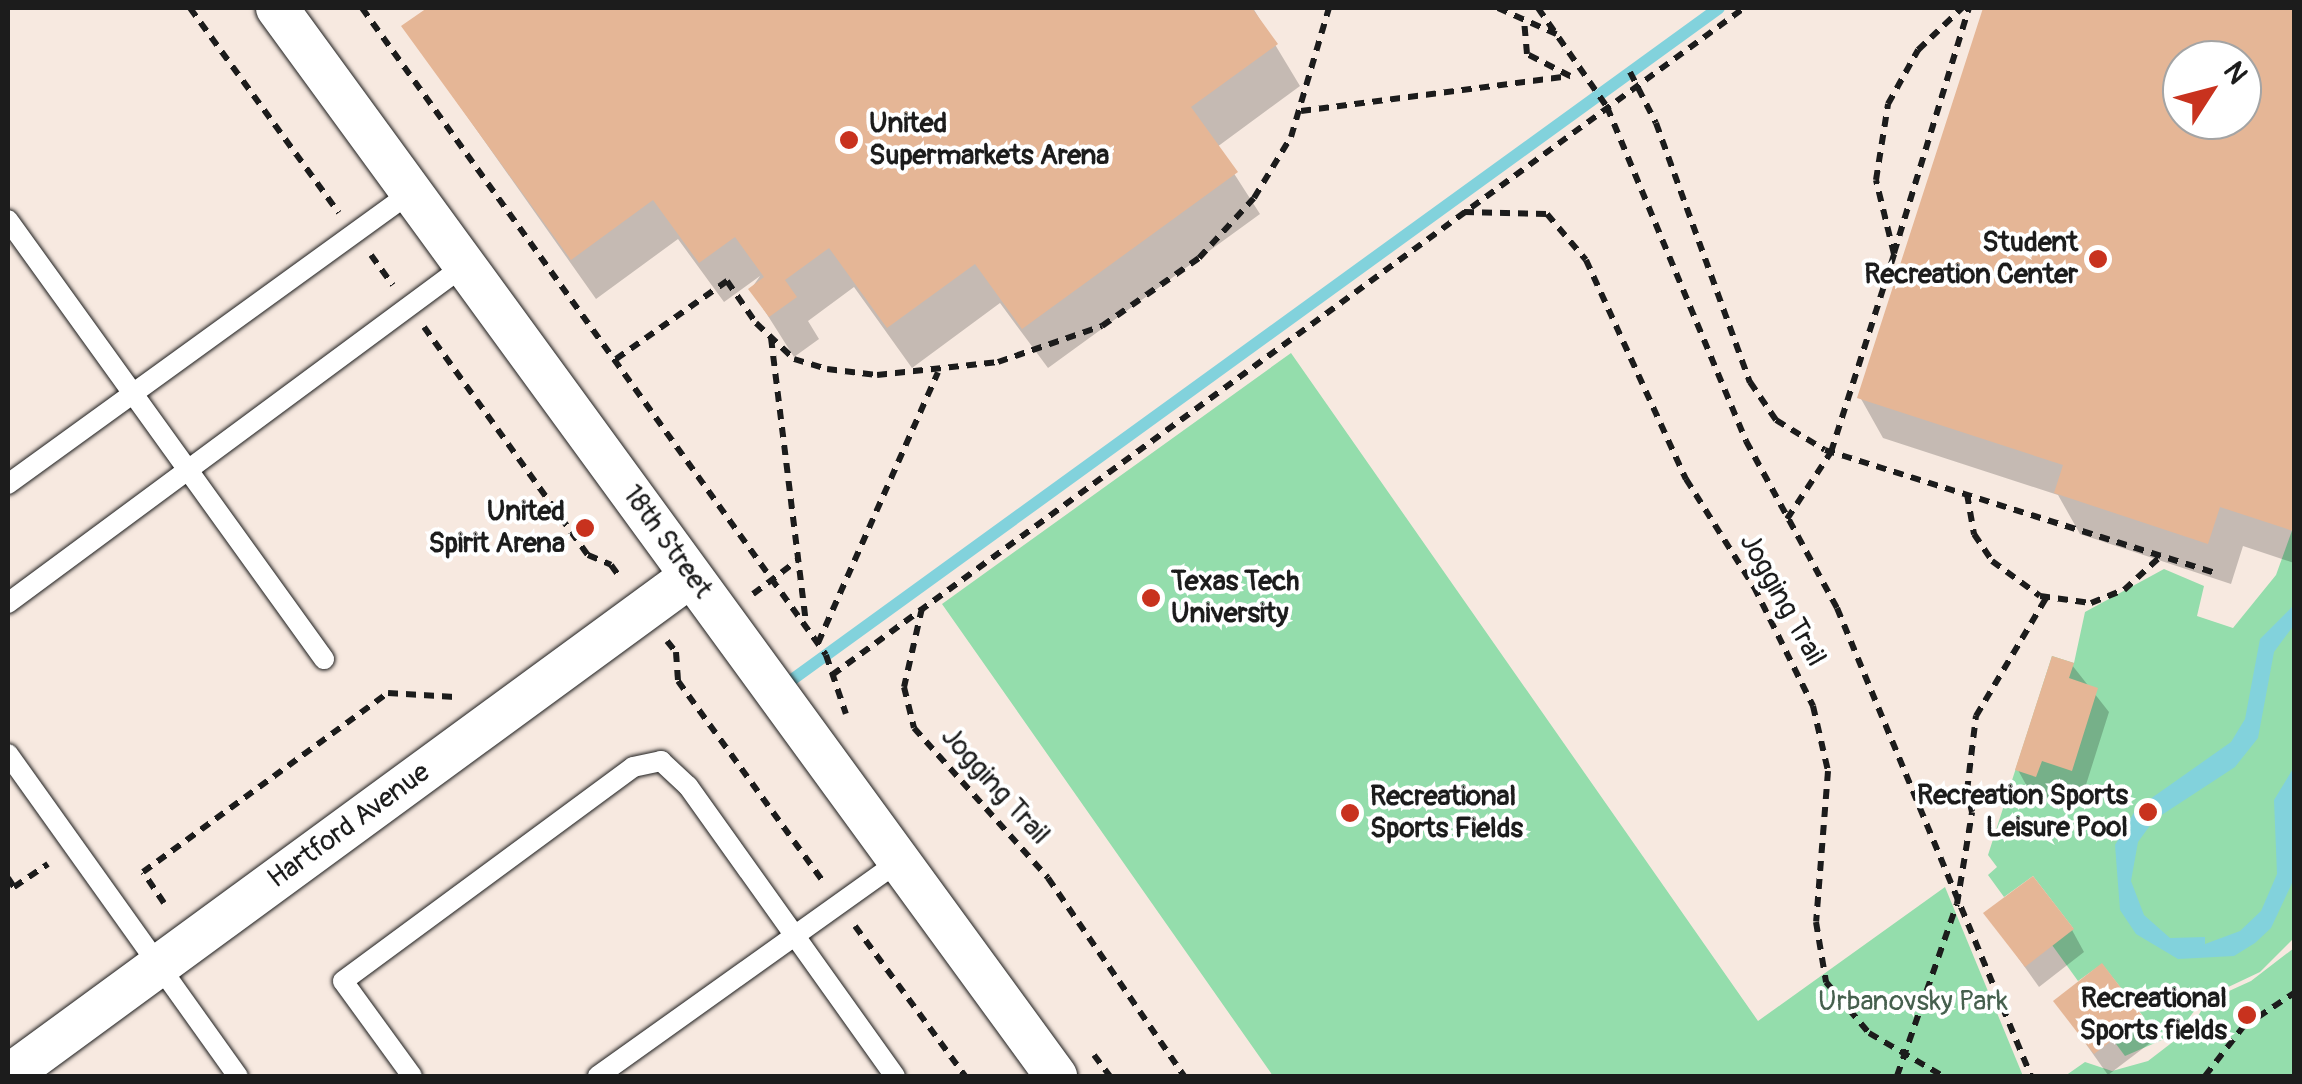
<!DOCTYPE html>
<style>
body{margin:0}
#map{position:relative;width:2302px;height:1084px;overflow:hidden;background:#fff;font-family:Pangolin,sans-serif}
div>[style]{position:absolute}
[style*='--x']{left:calc(var(--x)*1px);top:calc(var(--y)*1px);width:calc(var(--w)*1px);rotate:calc(var(--a)*1deg)}
.built>*{inset:0;background:#f7e9e0}
.green>*{inset:0;background:#94ddac}
.water>*{inset:0;background:#82d2dc}
.shadow>*{inset:0;background:#0003}
.stream>*{height:12px;margin:-6px;padding:0 6px;transform-origin:6px;border-radius:6px;background:#82d2dc}
.building>*{inset:0;background:#e5b696}
.path>*{height:6px;margin-top:-3px;transform-origin:0;background:repeating-linear-gradient(90deg,#1c1c1c 0 10px,transparent 0 18px)}
.roads{filter:drop-shadow(0 0 2px #1c1c1c) drop-shadow(0 0 2px #1c1c1c)}
.lane>*{height:20px;margin:-10px;padding:0 10px;transform-origin:10px;border-radius:10px;background:#fff}
.street>*{height:42px;margin:-21px;padding:0 21px;transform-origin:21px;border-radius:21px;background:#fff}
.dots>*{width:28px;height:28px;translate:-50% -50%;box-sizing:border-box;border:5px solid #fff;border-radius:50%}
span{translate:-50% -50%;white-space:nowrap;text-align:center;line-height:1.15;-webkit-text-stroke:8px #fff;paint-order:stroke}
.poi-label{font-size:28px;color:#1c1c1c;font-weight:700}
.left{translate:0 -50%;text-align:left}
.right{translate:-100% -50%;text-align:right}
.street-label{font-size:28px;color:#1c1c1c}
.park-label{font-size:28px;color:#46604e}
.frame{position:absolute;inset:0;border:10px solid #1c1c1c;pointer-events:none}
.north{position:absolute;left:2162px;top:40px;width:100px;height:100px;box-sizing:border-box;background:#fff;border:2px solid #a4a4a4;border-radius:50%;rotate:54deg;font-size:28px;font-weight:700;line-height:40px;text-align:center;color:#1c1c1c}
.north::after{content:'';display:block;margin:auto;width:35px;height:45px;background:#c8321e;clip-path:polygon(50% 0,100% 100%,50% 72%,0 100%)}
</style>
<div id="map">
<div class="built">
<i style="clip-path:polygon(evenodd,8px 8px,2294px 8px,2294px 1076px,8px 1076px,8px 8px,2182px 60px,2242px 60px,2242px 120px,2182px 120px,2182px 60px)"></i>
</div>
<div class="green">
<i style="clip-path:polygon(1291px 353px,1758px 1021px,1945px 887px,2023px 1076px,1273px 1076px,942px 604px)"></i>
<i style="clip-path:polygon(2294px 525px,2294px 938px,2260px 972px,2203px 999px,2178px 1033px,2125px 1056px,2113px 1040px,2143px 1016px,2102px 964px,2078px 981px,2052px 945px,2073px 928px,2033px 876px,2004px 897px,1988px 875px,1997px 867px,1988px 855px,2052px 656px,2074px 663px,2085px 612px,2164px 569px,2204px 586px,2197px 616px,2233px 628px,2276px 575px)"></i>
<i style="clip-path:polygon(2294px 948px,2294px 1076px,2065px 1076px,2085px 1062px,2112px 1071px,2148px 1061px,2191px 1028px,2207px 1001px,2251px 981px)"></i>
</div>
<div class="water">
<i style="clip-path:polygon(2294px 605px,2294px 625px,2274px 652px,2258px 738px,2235px 767px,2154px 820px,2138px 842px,2131px 881px,2144px 915px,2170px 938px,2205px 937px,2205px 944px,2240px 931px,2261px 911px,2277px 874px,2274px 800px,2294px 767px,2294px 879px,2271px 928px,2255px 943px,2234px 956px,2178px 959px,2136px 934px,2120px 910px,2115px 845px,2136px 809px,2231px 742px,2245px 719px,2260px 639px)"></i>
</div>
<div class="shadow">
<i style="clip-path:polygon(431px 8px,1253px 8px,1300px 86px,1217px 147px,1260px 214px,1048px 368px,1000px 303px,912px 368px,854px 287px,808px 321px,819px 339px,794px 357px,751px 289px,760px 276px,724px 302px,678px 239px,596px 299px,404px 27px)"></i>
<i style="clip-path:polygon(evenodd,1986px 8px,2294px 8px,2294px 563px,2243px 546px,2231px 584px,2080px 534px,2058px 495px,1883px 438px,1860px 397px,1986px 8px,2182px 60px,2242px 60px,2242px 120px,2182px 120px,2182px 60px)"></i>
<i style="clip-path:polygon(2072px 665px,2109px 712px,2084px 791px,2054px 781px,2049px 798px,2030px 792px,2018px 770px)"></i>
<i style="clip-path:polygon(1987px 914px,2072px 930px,2084px 952px,2039px 987px)"></i>
<i style="clip-path:polygon(2056px 1002px,2141px 1018px,2154px 1040px,2108px 1075px)"></i>
</div>
<div class="stream">
<i style="--x:782;--y:687;--w:1157;--a:-35.93"></i>
</div>
<div class="building">
<i style="clip-path:polygon(427px 8px,1252px 8px,1278px 44px,1191px 107px,1238px 172px,1022px 329px,975px 264px,887px 328px,829px 248px,785px 280px,797px 297px,769px 317px,748px 289px,764px 277px,735px 237px,699px 263px,653px 200px,571px 260px,401px 26px)"></i>
<i style="clip-path:polygon(evenodd,1983px 8px,2294px 8px,2293px 531px,2220px 507px,2208px 544px,2054px 493px,2063px 465px,1857px 398px,1983px 8px,2182px 60px,2242px 60px,2242px 120px,2182px 120px,2182px 60px)"></i>
<i style="clip-path:polygon(2052px 656px,2074px 663px,2069px 678px,2098px 688px,2072px 771px,2042px 761px,2036px 777px,2015px 770px)"></i>
<i style="clip-path:polygon(2033px 876px,2074px 929px,2025px 967px,1983px 913px)"></i>
<i style="clip-path:polygon(2102px 963px,2143px 1017px,2094px 1054px,2053px 1001px)"></i>
</div>
<div class="path">
<i style="--x:190;--y:8;--w:253;--a:54"></i>
<i style="--x:362;--y:8;--w:796;--a:54.35"></i>
<i style="--x:826;--y:655;--w:62;--a:71.3"></i>
<i style="--x:1498;--y:8;--w:64;--a:24.1"></i>
<i style="--x:1538;--y:8;--w:121;--a:55.1"></i>
<i style="--x:1607;--y:107;--w:362;--a:67.4"></i>
<i style="--x:1746;--y:441;--w:190;--a:61.4"></i>
<i style="--x:1837;--y:608;--w:507;--a:67.48"></i>
<i style="--x:1630;--y:72;--w:57;--a:63"></i>
<i style="--x:1656;--y:123;--w:276;--a:70.1"></i>
<i style="--x:1750;--y:382;--w:46;--a:55.6"></i>
<i style="--x:1776;--y:420;--w:57;--a:31.5"></i>
<i style="--x:1825;--y:450;--w:413;--a:17.5"></i>
<i style="--x:1301;--y:111;--w:271;--a:-7.4"></i>
<i style="--x:1570;--y:76;--w:48;--a:-152.9"></i>
<i style="--x:1527;--y:54;--w:35;--a:-95"></i>
<i style="--x:1464;--y:212;--w:83;--a:1.4"></i>
<i style="--x:1547;--y:214;--w:60;--a:49.7"></i>
<i style="--x:1586;--y:260;--w:241;--a:65.5"></i>
<i style="--x:1686;--y:479;--w:128;--a:57.8"></i>
<i style="--x:1754;--y:587;--w:133;--a:63.6"></i>
<i style="--x:1813;--y:706;--w:67;--a:77"></i>
<i style="--x:1828;--y:771;--w:151;--a:94.5"></i>
<i style="--x:1816;--y:922;--w:61;--a:80.5"></i>
<i style="--x:1826;--y:982;--w:67;--a:49.9"></i>
<i style="--x:1869;--y:1033;--w:86;--a:30.2"></i>
<i style="--x:1894;--y:253;--w:256;--a:-73"></i>
<i style="--x:371;--y:255;--w:37;--a:54"></i>
<i style="--x:424;--y:327;--w:281;--a:54.3"></i>
<i style="--x:588;--y:555;--w:25;--a:23"></i>
<i style="--x:611;--y:565;--w:17;--a:54"></i>
<i style="--x:771;--y:338;--w:287;--a:83"></i>
<i style="--x:616;--y:359;--w:136;--a:-35.1"></i>
<i style="--x:727;--y:281;--w:51;--a:55.4"></i>
<i style="--x:756;--y:323;--w:52;--a:43.5"></i>
<i style="--x:794;--y:359;--w:34;--a:17"></i>
<i style="--x:827;--y:369;--w:50;--a:6.8"></i>
<i style="--x:877;--y:375;--w:122;--a:-6.1"></i>
<i style="--x:998;--y:362;--w:110;--a:-19.1"></i>
<i style="--x:1102;--y:326;--w:118;--a:-35"></i>
<i style="--x:1199;--y:258;--w:81;--a:-47.5"></i>
<i style="--x:1254;--y:198;--w:71;--a:-58.8"></i>
<i style="--x:1291;--y:137;--w:134;--a:-73.6"></i>
<i style="--x:1967;--y:494;--w:41;--a:80.1"></i>
<i style="--x:1974;--y:534;--w:32;--a:56"></i>
<i style="--x:1992;--y:561;--w:59;--a:36.1"></i>
<i style="--x:2040;--y:596;--w:51;--a:7.8"></i>
<i style="--x:2091;--y:603;--w:35;--a:-22"></i>
<i style="--x:2124;--y:590;--w:52;--a:-42.6"></i>
<i style="--x:1787;--y:519;--w:80;--a:-56.7"></i>
<i style="--x:1831;--y:452;--w:208;--a:-72.3"></i>
<i style="--x:1894;--y:254;--w:76;--a:-103.7"></i>
<i style="--x:1876;--y:180;--w:77;--a:-81"></i>
<i style="--x:1888;--y:104;--w:62;--a:-60.9"></i>
<i style="--x:1918;--y:50;--w:61;--a:-43.7"></i>
<i style="--x:753;--y:594;--w:56;--a:-37.1"></i>
<i style="--x:922;--y:608;--w:81;--a:102.8"></i>
<i style="--x:904;--y:687;--w:42;--a:76.3"></i>
<i style="--x:914;--y:728;--w:201;--a:48.2"></i>
<i style="--x:1048;--y:878;--w:240;--a:55.5"></i>
<i style="--x:667;--y:641;--w:14;--a:51"></i>
<i style="--x:676;--y:652;--w:29;--a:86"></i>
<i style="--x:678;--y:681;--w:249;--a:54.1"></i>
<i style="--x:818;--y:643;--w:296;--a:-66.1"></i>
<i style="--x:832;--y:675;--w:1130;--a:-36.18"></i>
<i style="--x:8;--y:878;--w:11;--a:56"></i>
<i style="--x:14;--y:887;--w:41;--a:-34.1"></i>
<i style="--x:164;--y:903;--w:37;--a:-124"></i>
<i style="--x:143;--y:872;--w:303;--a:-36.2"></i>
<i style="--x:388;--y:693;--w:67;--a:3.4"></i>
<i style="--x:855;--y:926;--w:186;--a:53.7"></i>
<i style="--x:1094;--y:1055;--w:26;--a:53"></i>
<i style="--x:1897;--y:1076;--w:182;--a:-70.8"></i>
<i style="--x:1957;--y:904;--w:93;--a:-80.7"></i>
<i style="--x:1972;--y:812;--w:22;--a:-103"></i>
<i style="--x:1967;--y:791;--w:76;--a:-83.2"></i>
<i style="--x:1976;--y:716;--w:137;--a:-59.3"></i>
<i style="--x:2205;--y:1076;--w:62;--a:-52.2"></i>
<i style="--x:2243;--y:1027;--w:61;--a:-33.7"></i>
</div>
<div class="roads">
<div class="lane">
<i style="--x:8;--y:220;--w:541;--a:54.25"></i>
<i style="--x:8;--y:484;--w:498;--a:-35.9"></i>
<i style="--x:8;--y:603;--w:568;--a:-36.49"></i>
<i style="--x:8;--y:754;--w:396;--a:54.5"></i>
<i style="--x:412;--y:1076;--w:117;--a:-126"></i>
<i style="--x:343;--y:981;--w:360;--a:-36.4"></i>
<i style="--x:633;--y:767;--w:29;--a:-12"></i>
<i style="--x:661;--y:761;--w:37;--a:43"></i>
<i style="--x:688;--y:786;--w:356;--a:54.5"></i>
<i style="--x:598;--y:1076;--w:370;--a:-35.5"></i>
</div>
<div class="street">
<i style="--x:277;--y:8;--w:1322;--a:53.89"></i>
<i style="--x:8;--y:1076;--w:846;--a:-36.21"></i>
</div>
</div>
<div class="dots">
<i style="left:849px;top:140px;background:#c8321e"></i>
<i style="left:2098px;top:259px;background:#c8321e"></i>
<i style="left:585px;top:528px;background:#c8321e"></i>
<i style="left:1151px;top:598px;background:#c8321e"></i>
<i style="left:2148px;top:812px;background:#c8321e"></i>
<i style="left:1350px;top:813px;background:#c8321e"></i>
<i style="left:2247px;top:1015px;background:#c8321e"></i>
</div>
<div class="poi-label">
<span class="left" style="left:869px;top:140px">United<br>Supermarkets Arena</span>
<span class="right" style="left:2078px;top:259px">Student<br>Recreation Center</span>
<span class="right" style="left:565px;top:528px">United<br>Spirit Arena</span>
<span class="left" style="left:1171px;top:598px">Texas Tech<br>University</span>
<span class="right" style="left:2128px;top:812px">Recreation Sports<br>Leisure Pool</span>
<span class="left" style="left:1370px;top:813px">Recreational<br>Sports Fields</span>
<span class="right" style="left:2227px;top:1015px">Recreational<br>Sports fields</span>
</div>
<div class="street-label">
<span style="left:667px;top:542px;rotate:54deg">18th Street</span>
<span style="left:1782px;top:600px;rotate:61deg">Jogging Trail</span>
<span style="left:995px;top:786px;rotate:48deg">Jogging Trail</span>
<span style="left:349px;top:826px;rotate:-36deg">Hartford Avenue</span>
</div>
<div class="park-label">
<span style="left:1913px;top:1002px">Urbanovsky Park</span>
</div>
<div class="frame"></div>
<div class="north">N</div>
</div>
